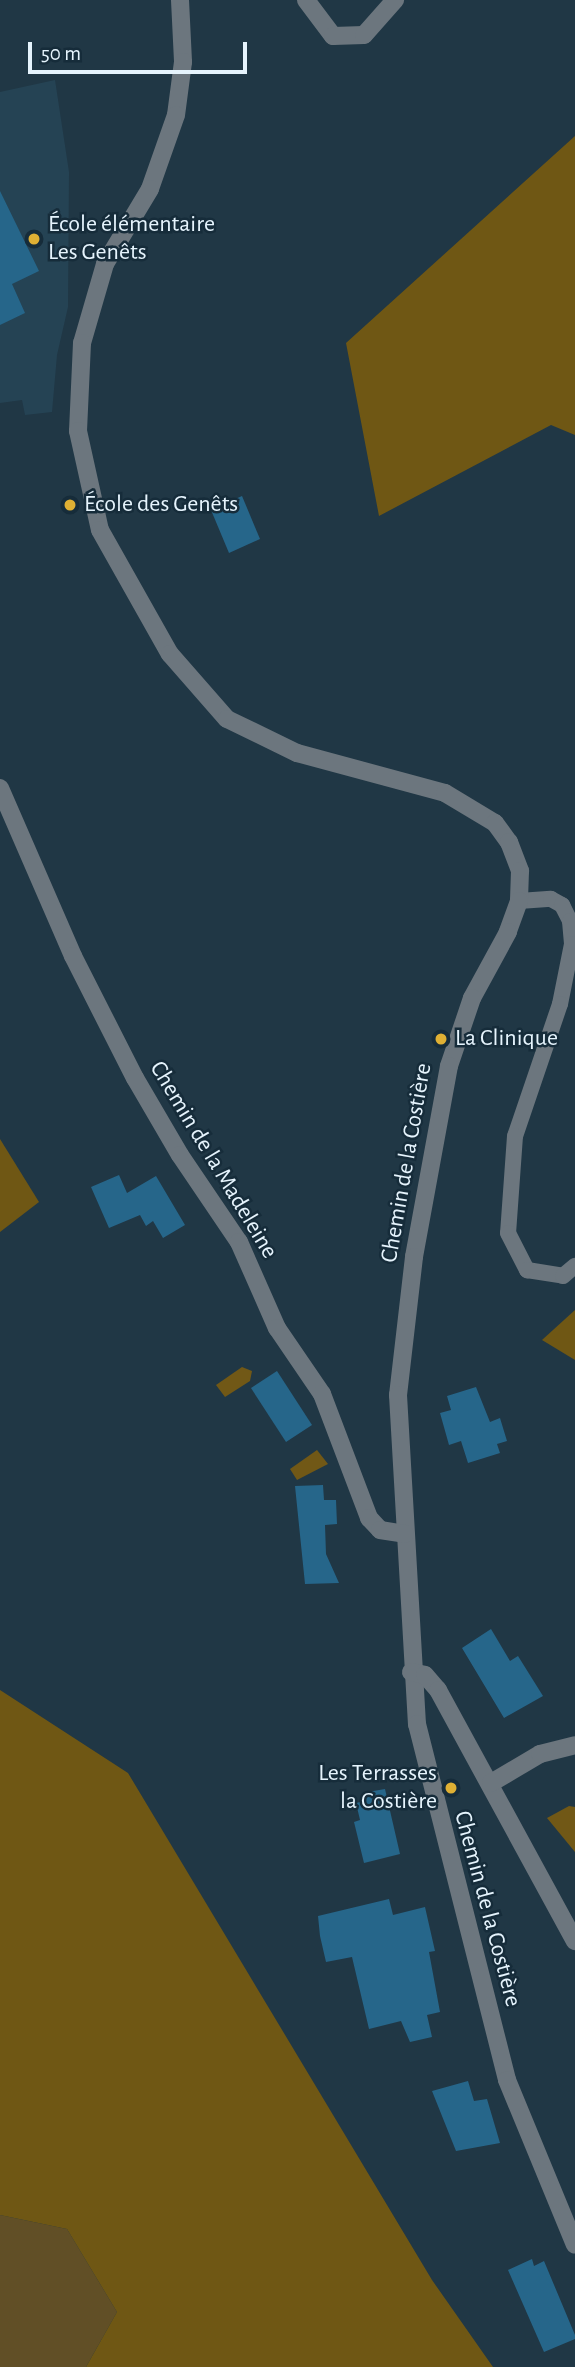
<!DOCTYPE html>
<meta charset="utf-8">
<style>
body{margin:0}
#map{position:relative;width:575px;height:2367px;overflow:hidden;background:#203745;font-family:"Alegreya Sans",sans-serif}
div>[style]{position:absolute}
[style*='--x']{left:calc(var(--x)*1px);top:calc(var(--y)*1px);width:calc(var(--w)*1px);rotate:calc(var(--a)*1deg)}
.built>*{inset:0;background:#254354}
.green>*{inset:0;background:#614f26}
.forest>*{inset:0;background:#6f5714}
.water>*{inset:0;background:#715816}
.building>*{inset:0;background:#26668a}
.lane>*{height:16px;margin:-8px;padding:0 8px;transform-origin:8px;border-radius:8px;background:#6c767e}
.street>*{height:18px;margin:-9px;padding:0 9px;transform-origin:9px;border-radius:9px;background:#6c767e}
.dots>*{width:19px;height:19px;translate:-50% -50%;box-sizing:border-box;border:4px solid #162c3a;border-radius:50%}
span{translate:-50% -50%;white-space:nowrap;text-align:center;line-height:1.15;-webkit-text-stroke:5px #162c3a;paint-order:stroke}
.poi-label{font-size:24px;color:#e6f4fd}
.left{translate:0 -50%;text-align:left}
.right{translate:-100% -50%;text-align:right}
.street-label{font-size:24px;color:#e6f4fd}
.scale{position:absolute;left:28px;top:42px;width:219px;height:32px;box-sizing:border-box;border:4px solid #e6f4fd;border-top:0;padding-left:9px;font-size:21px;line-height:24px;white-space:nowrap;color:#e6f4fd;-webkit-text-stroke:5px #162c3a;paint-order:stroke}
</style>
<div id="map">
<div class="built">
<i style="clip-path:polygon(55px 80px,69px 172px,68px 307px,57px 355px,52px 412px,25px 415px,22px 400px,0 403px,0 92px)"></i>
</div>
<div class="green">
<i style="clip-path:polygon(0 2215px,67px 2229px,117px 2312px,86px 2367px,0 2367px)"></i>
</div>
<div class="forest">
<i style="clip-path:polygon(575px 136px,575px 435px,551px 425px,379px 516px,346px 343px)"></i>
<i style="clip-path:polygon(0 1139px,39px 1202px,0 1232px)"></i>
<i style="clip-path:polygon(575px 1310px,575px 1360px,542px 1340px)"></i>
<i style="clip-path:polygon(0 1690px,128px 1773px,432px 2280px,493px 2367px,86px 2367px,117px 2312px,67px 2229px,0 2215px)"></i>
</div>
<div class="water">
<i style="clip-path:polygon(242px 1367px,252px 1371px,250px 1381px,225px 1397px,216px 1385px)"></i>
<i style="clip-path:polygon(317px 1450px,328px 1464px,297px 1480px,290px 1469px)"></i>
<i style="clip-path:polygon(569px 1806px,575px 1807px,575px 1852px,547px 1818px)"></i>
</div>
<div class="building">
<i style="clip-path:polygon(0 191px,39px 271px,12px 284px,25px 313px,0 325px)"></i>
<i style="clip-path:polygon(242px 496px,260px 539px,229px 553px,211px 510px)"></i>
<i style="clip-path:polygon(119px 1175px,127px 1193px,156px 1176px,185px 1225px,163px 1238px,153px 1221px,146px 1226px,140px 1215px,109px 1228px,91px 1187px)"></i>
<i style="clip-path:polygon(277px 1371px,312px 1425px,286px 1442px,251px 1388px)"></i>
<i style="clip-path:polygon(476px 1387px,490px 1422px,500px 1418px,507px 1441px,497px 1444px,500px 1453px,468px 1463px,461px 1441px,449px 1445px,440px 1413px,451px 1410px,447px 1396px)"></i>
<i style="clip-path:polygon(323px 1485px,324px 1500px,336px 1500px,337px 1524px,325px 1525px,326px 1554px,339px 1583px,305px 1584px,295px 1486px)"></i>
<i style="clip-path:polygon(491px 1629px,510px 1661px,518px 1656px,543px 1696px,504px 1718px,462px 1648px)"></i>
<i style="clip-path:polygon(385px 1789px,400px 1854px,364px 1863px,354px 1822px,360px 1820px,356px 1803px,364px 1801px,362px 1793px)"></i>
<i style="clip-path:polygon(389px 1899px,393px 1915px,425px 1907px,435px 1951px,429px 1952px,440px 2012px,427px 2015px,432px 2037px,410px 2042px,401px 2021px,369px 2029px,352px 1957px,326px 1962px,320px 1936px,318px 1916px)"></i>
<i style="clip-path:polygon(468px 2081px,474px 2101px,487px 2099px,500px 2143px,456px 2151px,432px 2091px)"></i>
<i style="clip-path:polygon(532px 2259px,534px 2266px,544px 2261px,575px 2335px,575px 2339px,544px 2352px,508px 2270px)"></i>
</div>
<div class="lane">
<i style="--x:519;--y:901;--w:32;--a:-4"></i>
<i style="--x:551;--y:899;--w:13;--a:29"></i>
<i style="--x:562;--y:905;--w:18;--a:63"></i>
<i style="--x:570;--y:921;--w:23;--a:85"></i>
<i style="--x:572;--y:944;--w:61;--a:101.3"></i>
<i style="--x:560;--y:1004;--w:139;--a:108.8"></i>
<i style="--x:515;--y:1136;--w:97;--a:94.1"></i>
<i style="--x:508;--y:1233;--w:42;--a:62.8"></i>
<i style="--x:527;--y:1270;--w:36;--a:9"></i>
<i style="--x:563;--y:1276;--w:16;--a:-40"></i>
</div>
<div class="street">
<i style="--x:180;--y:0;--w:62;--a:87.2"></i>
<i style="--x:183;--y:62;--w:53;--a:97.5"></i>
<i style="--x:176;--y:115;--w:78;--a:109.4"></i>
<i style="--x:150;--y:189;--w:87;--a:121"></i>
<i style="--x:105;--y:264;--w:82;--a:106.2"></i>
<i style="--x:82;--y:343;--w:88;--a:92.6"></i>
<i style="--x:78;--y:431;--w:101;--a:77.5"></i>
<i style="--x:100;--y:530;--w:142;--a:60.6"></i>
<i style="--x:170;--y:654;--w:86;--a:48.8"></i>
<i style="--x:227;--y:719;--w:78;--a:25.9"></i>
<i style="--x:297;--y:753;--w:153;--a:15.1"></i>
<i style="--x:445;--y:793;--w:58;--a:31"></i>
<i style="--x:495;--y:823;--w:24;--a:54"></i>
<i style="--x:509;--y:842;--w:31;--a:69"></i>
<i style="--x:520;--y:871;--w:30;--a:92"></i>
<i style="--x:519;--y:901;--w:33;--a:110"></i>
<i style="--x:508;--y:932;--w:75;--a:118.6"></i>
<i style="--x:472;--y:998;--w:72;--a:108.7"></i>
<i style="--x:449;--y:1066;--w:194;--a:100.4"></i>
<i style="--x:414;--y:1257;--w:139;--a:96.6"></i>
<i style="--x:398;--y:1395;--w:330;--a:86.7"></i>
<i style="--x:417;--y:1724;--w:367;--a:75.8"></i>
<i style="--x:507;--y:2080;--w:178;--a:67.6"></i>
<i style="--x:306;--y:0;--w:45;--a:53.1"></i>
<i style="--x:333;--y:36;--w:31;--a:-2"></i>
<i style="--x:364;--y:35;--w:47;--a:-48.5"></i>
<i style="--x:0;--y:788;--w:183;--a:66.5"></i>
<i style="--x:73;--y:956;--w:137;--a:63.1"></i>
<i style="--x:135;--y:1078;--w:89;--a:59.7"></i>
<i style="--x:180;--y:1155;--w:105;--a:55.9"></i>
<i style="--x:239;--y:1242;--w:94;--a:66.2"></i>
<i style="--x:277;--y:1328;--w:80;--a:55.7"></i>
<i style="--x:322;--y:1394;--w:133;--a:69.2"></i>
<i style="--x:369;--y:1518;--w:16;--a:47"></i>
<i style="--x:380;--y:1530;--w:25;--a:9"></i>
<i style="--x:411;--y:1672;--w:14;--a:12"></i>
<i style="--x:425;--y:1675;--w:20;--a:49"></i>
<i style="--x:438;--y:1690;--w:286;--a:61.4"></i>
<i style="--x:491;--y:1783;--w:57;--a:-30.6"></i>
<i style="--x:540;--y:1754;--w:36;--a:-14"></i>
</div>
<div class="dots">
<i style="left:34px;top:239px;background:#dfb034"></i>
<i style="left:70px;top:505px;background:#dfb034"></i>
<i style="left:441px;top:1039px;background:#dfb034"></i>
<i style="left:451px;top:1788px;background:#dfb034"></i>
</div>
<div class="poi-label">
<span class="left" style="left:48px;top:239px">École élémentaire<br>Les Genêts</span>
<span class="left" style="left:84px;top:505px">École des Genêts</span>
<span class="left" style="left:455px;top:1039px">La Clinique</span>
<span class="right" style="left:437px;top:1788px">Les Terrasses<br>la Costière</span>
</div>
<div class="street-label">
<span style="left:213px;top:1160px;rotate:59deg">Chemin de la Madeleine</span>
<span style="left:407px;top:1163px;rotate:-80deg">Chemin de la Costière</span>
<span style="left:487px;top:1909px;rotate:75deg">Chemin de la Costière</span>
</div>
<div class="scale">50 m</div>
</div>
